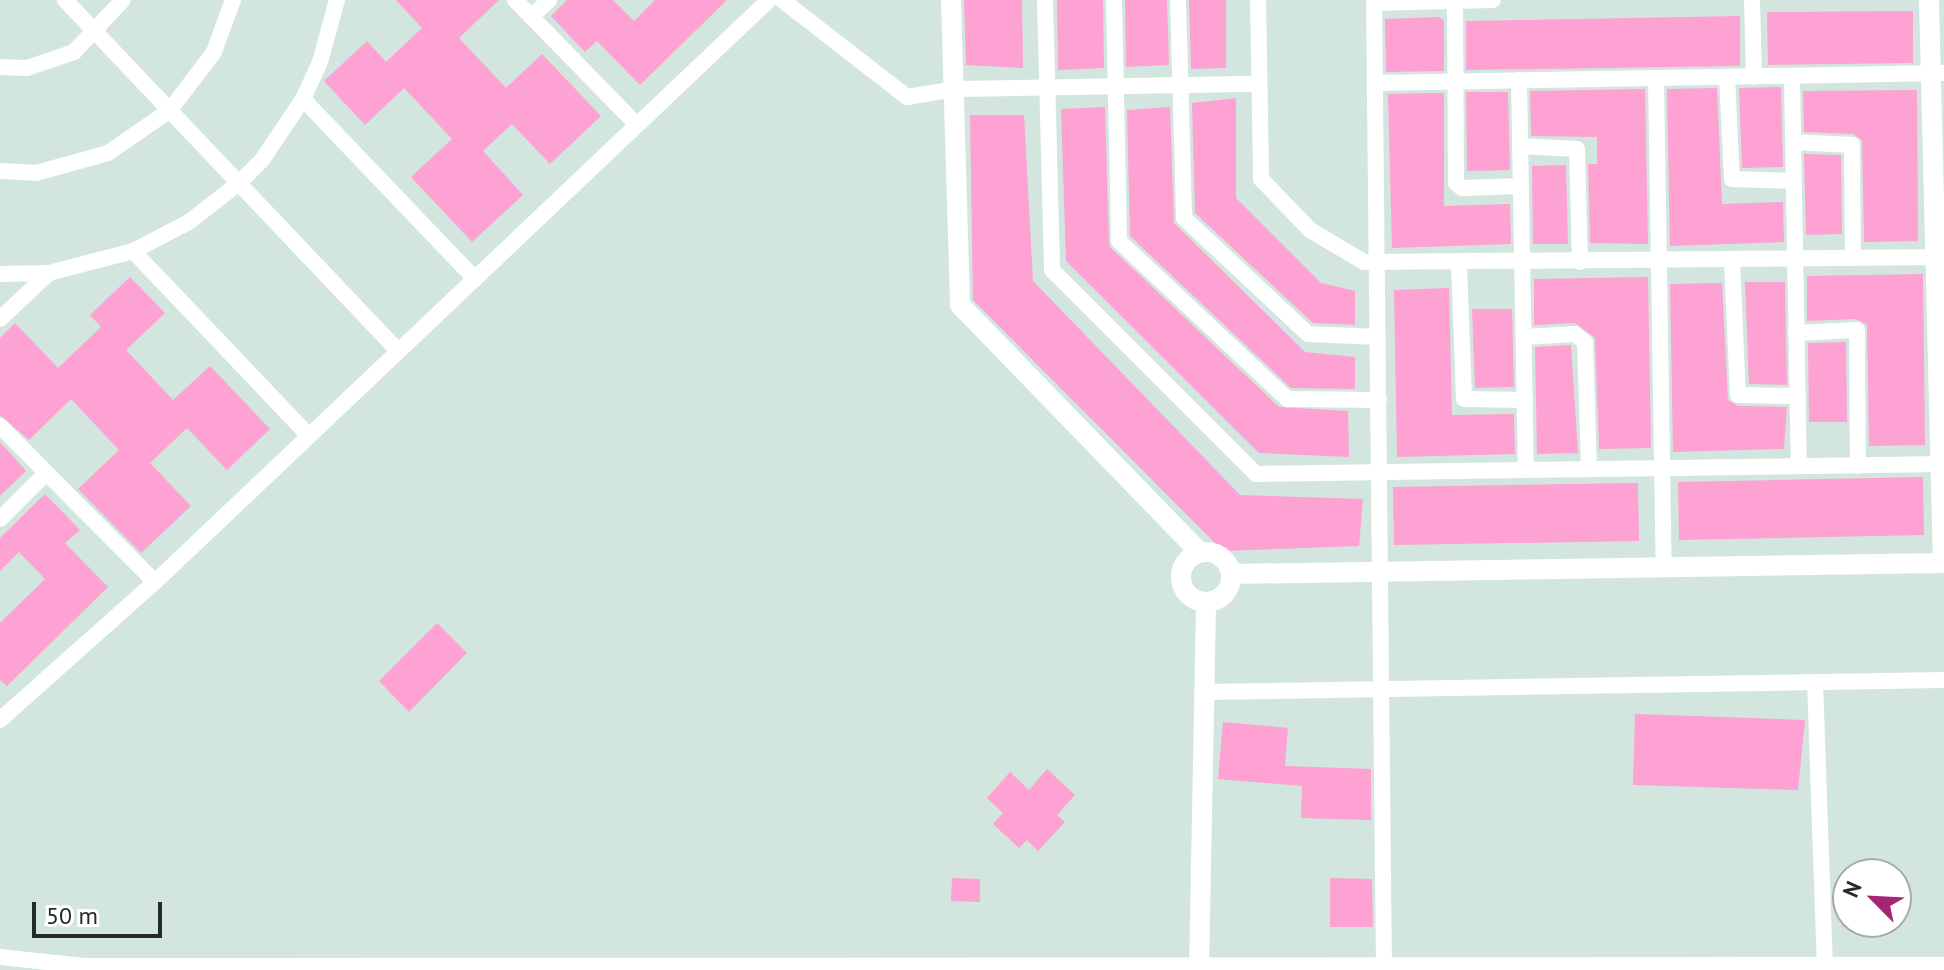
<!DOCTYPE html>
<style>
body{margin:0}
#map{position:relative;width:1944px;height:970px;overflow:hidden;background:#d2e5de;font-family:"PT Sans",sans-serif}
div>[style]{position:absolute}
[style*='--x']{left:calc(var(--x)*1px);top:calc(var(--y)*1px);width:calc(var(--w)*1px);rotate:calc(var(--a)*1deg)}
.building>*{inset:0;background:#fda2d2}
.minor>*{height:16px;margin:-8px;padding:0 8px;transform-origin:8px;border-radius:8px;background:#fff}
.tertiary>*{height:20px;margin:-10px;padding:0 10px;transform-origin:10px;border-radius:10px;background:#fff}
.tertiary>.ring{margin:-10px;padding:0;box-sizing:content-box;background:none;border:20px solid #fff;border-radius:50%}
span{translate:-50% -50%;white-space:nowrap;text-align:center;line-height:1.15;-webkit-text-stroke:6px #fff;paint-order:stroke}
.north{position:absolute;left:1832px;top:858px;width:80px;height:80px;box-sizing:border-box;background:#fff;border:2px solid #a7aaa9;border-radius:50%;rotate:294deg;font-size:22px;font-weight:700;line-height:32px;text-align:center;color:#242b29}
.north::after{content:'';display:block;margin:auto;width:28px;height:36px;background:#a52576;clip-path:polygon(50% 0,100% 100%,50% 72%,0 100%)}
.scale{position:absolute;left:32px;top:902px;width:130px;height:36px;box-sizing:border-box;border:4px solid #242b29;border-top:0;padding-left:10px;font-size:24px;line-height:28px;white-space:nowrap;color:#242b29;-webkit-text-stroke:6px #fff;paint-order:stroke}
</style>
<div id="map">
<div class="building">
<i style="clip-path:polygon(396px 0,499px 0,459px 38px,506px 88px,542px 54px,601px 116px,550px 164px,512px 124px,483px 151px,523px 195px,472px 242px,411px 177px,452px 139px,404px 88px,365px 125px,324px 81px,367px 41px,386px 62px,422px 28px)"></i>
<i style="clip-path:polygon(567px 0,613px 0,634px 21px,655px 0,727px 0,640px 85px,597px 41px,585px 52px,551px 16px)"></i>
<i style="clip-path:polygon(964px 0,1022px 0,1023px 68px,966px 65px)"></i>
<i style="clip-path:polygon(1057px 0,1103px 0,1104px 68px,1058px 70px)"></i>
<i style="clip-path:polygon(1125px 0,1167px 0,1169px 65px,1126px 67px)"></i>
<i style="clip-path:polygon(1189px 0,1226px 0,1226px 68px,1191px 69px)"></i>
<i style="clip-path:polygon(1913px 11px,1913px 63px,1768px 65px,1767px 12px)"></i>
<i style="clip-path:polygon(1740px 16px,1740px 66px,1466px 70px,1466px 21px)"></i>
<i style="clip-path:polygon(1439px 17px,1444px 21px,1444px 71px,1386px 72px,1385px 19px)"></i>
<i style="clip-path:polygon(1781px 87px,1783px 167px,1742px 168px,1739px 88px)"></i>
<i style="clip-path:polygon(1717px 88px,1722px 204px,1783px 202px,1784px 242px,1670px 246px,1667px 89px)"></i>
<i style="clip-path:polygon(1645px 89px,1648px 244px,1590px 243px,1588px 164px,1597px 164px,1597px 137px,1531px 136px,1530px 91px)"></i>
<i style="clip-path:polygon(1917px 90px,1918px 241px,1864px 242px,1862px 140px,1853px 134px,1804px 132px,1803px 91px)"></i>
<i style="clip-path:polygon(1466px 92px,1508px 92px,1510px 170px,1467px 171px)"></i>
<i style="clip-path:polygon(1444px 93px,1444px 206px,1510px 204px,1511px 244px,1392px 248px,1388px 94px)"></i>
<i style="clip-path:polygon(1236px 98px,1236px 198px,1321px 283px,1355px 291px,1355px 325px,1313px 323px,1195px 213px,1192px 103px)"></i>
<i style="clip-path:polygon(1105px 107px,1109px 246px,1279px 407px,1348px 411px,1349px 457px,1259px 453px,1066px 261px,1061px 109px)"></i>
<i style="clip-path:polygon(1170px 107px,1174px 223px,1305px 352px,1355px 357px,1355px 389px,1291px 388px,1130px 236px,1127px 110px)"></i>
<i style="clip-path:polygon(970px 115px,1024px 115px,1033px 281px,1240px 495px,1363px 499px,1359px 546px,1223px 551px,973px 300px)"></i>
<i style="clip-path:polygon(1804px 154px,1841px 155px,1842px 234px,1806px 235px)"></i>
<i style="clip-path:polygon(1566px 165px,1568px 244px,1533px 244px,1532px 166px)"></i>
<i style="clip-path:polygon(1923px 274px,1925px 445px,1869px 446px,1867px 325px,1856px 319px,1807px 321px,1807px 276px)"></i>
<i style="clip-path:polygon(130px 277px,165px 313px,126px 350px,173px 400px,210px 366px,270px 429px,227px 470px,187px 428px,150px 463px,191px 506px,141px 553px,78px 489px,119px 450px,71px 399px,29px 440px,0 415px,0 338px,15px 323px,58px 368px,101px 327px,90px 315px)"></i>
<i style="clip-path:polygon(1648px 277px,1651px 448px,1599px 449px,1595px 338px,1575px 323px,1534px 325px,1534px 279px)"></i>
<i style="clip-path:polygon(1745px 282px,1785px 282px,1787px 385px,1749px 384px)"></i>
<i style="clip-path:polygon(1722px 283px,1728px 400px,1738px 406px,1787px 407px,1784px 449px,1673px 452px,1670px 284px)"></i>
<i style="clip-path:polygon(1449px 288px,1452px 415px,1514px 414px,1515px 454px,1397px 457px,1394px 290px)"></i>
<i style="clip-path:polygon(1472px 309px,1512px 309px,1514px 387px,1475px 388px)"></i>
<i style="clip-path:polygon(1846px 342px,1847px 422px,1809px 422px,1808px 343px)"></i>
<i style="clip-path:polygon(1571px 345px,1578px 453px,1537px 454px,1535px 347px)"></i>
<i style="clip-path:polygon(0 442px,26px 471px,0 496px)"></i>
<i style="clip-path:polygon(1923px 477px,1924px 535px,1679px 540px,1678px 482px)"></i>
<i style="clip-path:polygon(1638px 483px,1639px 541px,1394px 545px,1393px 487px)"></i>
<i style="clip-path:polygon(45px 494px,80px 530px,65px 543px,108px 587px,7px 686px,0 680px,0 623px,45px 579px,19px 552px,0 571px,0 538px)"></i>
<i style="clip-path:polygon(437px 623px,467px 653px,409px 712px,379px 681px)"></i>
<i style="clip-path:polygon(1635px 714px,1805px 720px,1798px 790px,1633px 785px)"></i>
<i style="clip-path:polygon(1223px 722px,1288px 728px,1285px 766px,1371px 769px,1371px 820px,1301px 818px,1302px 786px,1218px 779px)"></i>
<i style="clip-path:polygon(1047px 769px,1075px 795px,1057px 815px,1065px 822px,1038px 851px,1027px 840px,1019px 848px,993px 824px,1003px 813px,987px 798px,1010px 772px,1029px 790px)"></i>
<i style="clip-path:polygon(952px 878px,980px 879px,980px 902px,951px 901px)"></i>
<i style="clip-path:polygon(1330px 878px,1372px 879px,1373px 927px,1330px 927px)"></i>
</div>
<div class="minor">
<i style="--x:65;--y:0;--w:484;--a:46.5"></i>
<i style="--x:515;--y:0;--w:175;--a:45.7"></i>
<i style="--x:782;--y:0;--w:158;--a:37.8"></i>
<i style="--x:907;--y:97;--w:50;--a:-9.3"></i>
<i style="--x:956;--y:89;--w:300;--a:-1"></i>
<i style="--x:1045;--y:0;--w:270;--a:88.5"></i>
<i style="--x:1052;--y:270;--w:288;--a:45"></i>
<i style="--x:1256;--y:474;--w:688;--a:-0.83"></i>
<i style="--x:1114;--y:0;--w:241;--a:88.8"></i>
<i style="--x:1119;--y:241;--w:231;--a:43.2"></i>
<i style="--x:1287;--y:399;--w:92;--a:0.6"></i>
<i style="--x:1178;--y:0;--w:218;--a:88.4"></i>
<i style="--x:1184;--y:218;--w:170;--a:43.1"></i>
<i style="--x:1308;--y:334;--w:70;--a:2.5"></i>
<i style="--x:1258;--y:0;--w:179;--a:89"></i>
<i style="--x:1261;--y:179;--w:71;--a:46.1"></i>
<i style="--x:1310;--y:230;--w:63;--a:30.7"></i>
<i style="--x:1364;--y:262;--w:580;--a:-0.49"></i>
<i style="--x:1374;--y:0;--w:970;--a:89.41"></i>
<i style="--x:1455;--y:0;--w:183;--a:89.7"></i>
<i style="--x:1456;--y:183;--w:8;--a:40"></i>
<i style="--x:1462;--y:188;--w:59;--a:-1.9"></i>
<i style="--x:1752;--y:0;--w:77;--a:88.5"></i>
<i style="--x:1374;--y:3;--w:119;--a:-1.4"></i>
<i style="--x:531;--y:17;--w:25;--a:-43"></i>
<i style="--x:0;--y:67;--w:27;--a:2"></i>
<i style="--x:27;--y:68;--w:50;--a:-18.8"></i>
<i style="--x:74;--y:52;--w:71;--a:-46.7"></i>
<i style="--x:1792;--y:76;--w:390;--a:89"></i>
<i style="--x:1727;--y:77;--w:102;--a:87.2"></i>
<i style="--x:1732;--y:179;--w:62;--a:1.8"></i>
<i style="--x:1656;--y:78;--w:490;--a:89.1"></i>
<i style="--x:1519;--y:80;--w:390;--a:89"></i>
<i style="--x:1375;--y:83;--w:569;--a:-1.01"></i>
<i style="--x:303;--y:99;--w:249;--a:46.3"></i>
<i style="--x:1793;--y:142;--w:59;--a:2.9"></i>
<i style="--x:1852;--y:145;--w:113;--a:89.5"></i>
<i style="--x:1520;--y:146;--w:57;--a:3"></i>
<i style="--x:1577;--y:149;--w:113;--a:88.5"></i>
<i style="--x:0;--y:171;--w:36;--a:3"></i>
<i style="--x:36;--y:173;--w:75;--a:-15.5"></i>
<i style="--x:108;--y:153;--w:75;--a:-34.7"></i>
<i style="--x:170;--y:110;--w:73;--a:-52.8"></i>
<i style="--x:214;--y:52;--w:55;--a:-69.9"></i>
<i style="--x:133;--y:251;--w:255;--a:46.4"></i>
<i style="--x:1732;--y:260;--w:135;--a:87.5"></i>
<i style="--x:1738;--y:395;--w:60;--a:1"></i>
<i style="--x:1459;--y:263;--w:136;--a:87.9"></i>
<i style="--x:1464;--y:399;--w:61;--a:0.9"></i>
<i style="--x:0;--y:274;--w:49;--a:-1.2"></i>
<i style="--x:49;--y:273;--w:87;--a:-14.7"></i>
<i style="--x:133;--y:251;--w:63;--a:-27.4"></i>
<i style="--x:189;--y:222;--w:63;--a:-38"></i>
<i style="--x:239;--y:183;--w:33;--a:-45"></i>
<i style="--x:262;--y:160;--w:73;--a:-56.1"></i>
<i style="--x:303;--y:99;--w:41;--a:-65.3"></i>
<i style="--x:320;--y:62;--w:64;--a:-74.7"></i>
<i style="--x:0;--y:319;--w:67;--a:-43.2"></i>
<i style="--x:1796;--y:333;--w:61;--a:-2.8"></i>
<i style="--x:1857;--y:330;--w:136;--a:89.6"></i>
<i style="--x:1524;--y:337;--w:51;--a:-3.4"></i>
<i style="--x:1575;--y:334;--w:13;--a:39"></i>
<i style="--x:1585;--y:342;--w:127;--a:88.2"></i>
<i style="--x:0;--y:426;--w:220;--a:45.2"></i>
<i style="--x:0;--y:519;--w:65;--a:-45"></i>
<i style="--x:1815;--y:682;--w:288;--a:88"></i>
<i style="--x:1204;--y:692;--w:740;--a:-0.93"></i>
<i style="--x:0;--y:720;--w:208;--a:-41.7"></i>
<i style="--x:155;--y:582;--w:846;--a:-43.47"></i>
<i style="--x:0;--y:957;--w:84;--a:6.1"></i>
<i style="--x:84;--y:966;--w:1860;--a:-0.03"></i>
</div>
<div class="tertiary">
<i style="--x:951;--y:0;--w:305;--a:88.3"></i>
<i style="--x:960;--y:305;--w:345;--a:45.9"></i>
<i style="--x:1929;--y:0;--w:563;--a:88.58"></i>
<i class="ring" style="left:1181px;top:552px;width:30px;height:30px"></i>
<i style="--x:1231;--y:574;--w:713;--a:-0.88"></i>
<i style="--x:1199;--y:970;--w:368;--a:-88.9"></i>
</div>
<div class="north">N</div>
<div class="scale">50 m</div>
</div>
